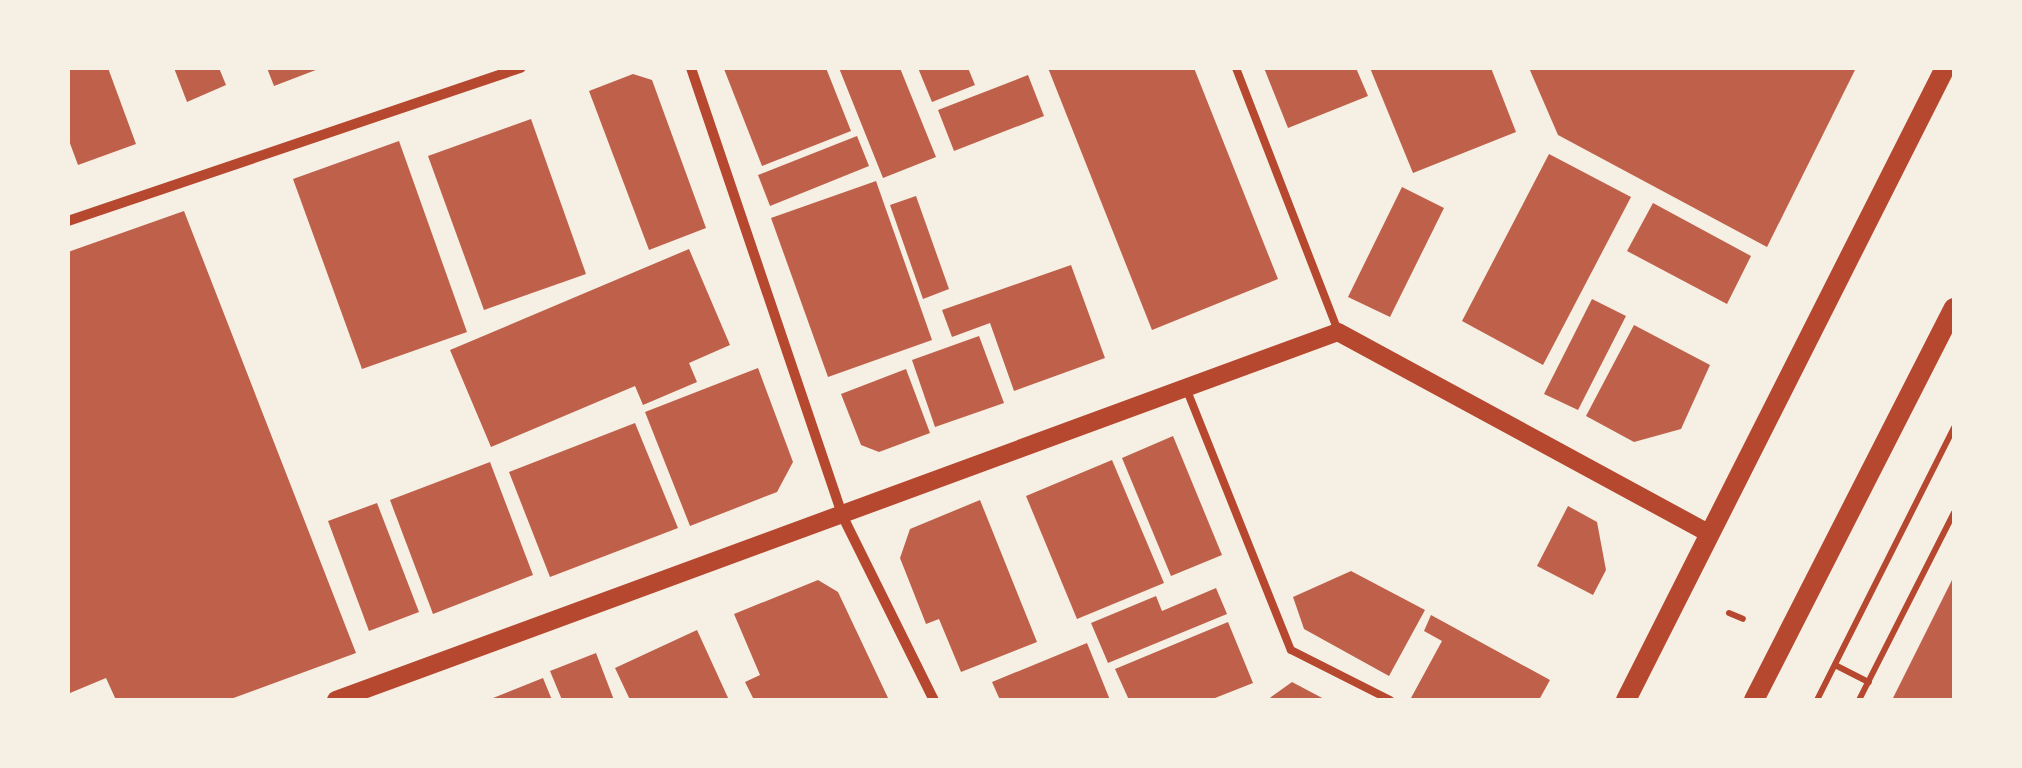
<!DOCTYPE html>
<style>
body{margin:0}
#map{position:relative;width:2022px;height:768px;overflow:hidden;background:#f6efe4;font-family:"Public Sans",sans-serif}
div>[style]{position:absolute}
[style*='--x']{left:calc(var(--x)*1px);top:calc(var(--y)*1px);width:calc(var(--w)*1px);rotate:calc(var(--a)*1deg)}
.building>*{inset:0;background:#bf614a}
.path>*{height:6px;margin:-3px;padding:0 3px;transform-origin:3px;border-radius:3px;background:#b5482f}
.service>*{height:8px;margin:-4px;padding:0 4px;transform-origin:4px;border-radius:4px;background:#b5482f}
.minor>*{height:10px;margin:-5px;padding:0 5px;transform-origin:5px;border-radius:5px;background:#b5482f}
.tertiary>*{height:18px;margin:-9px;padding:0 9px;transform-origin:9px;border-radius:9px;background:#b5482f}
.secondary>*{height:20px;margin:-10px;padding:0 10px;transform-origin:10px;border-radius:10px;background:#b5482f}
span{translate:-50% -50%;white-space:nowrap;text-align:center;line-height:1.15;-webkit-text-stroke:10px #f6efe4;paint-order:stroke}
.frame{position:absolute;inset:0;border:70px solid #f6efe4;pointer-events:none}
</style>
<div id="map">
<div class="building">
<i style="clip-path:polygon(68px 68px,108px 68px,136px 144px,78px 165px,68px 138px)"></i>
<i style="clip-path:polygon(174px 68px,219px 68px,226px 85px,187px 102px)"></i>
<i style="clip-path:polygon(267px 68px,321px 68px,274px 86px)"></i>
<i style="clip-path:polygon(826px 68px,851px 131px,762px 166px,724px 69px)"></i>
<i style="clip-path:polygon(839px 68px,900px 68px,936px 157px,883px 178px)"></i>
<i style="clip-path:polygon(918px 68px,968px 68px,975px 85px,932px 102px)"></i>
<i style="clip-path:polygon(1048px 68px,1194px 68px,1278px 279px,1152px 330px)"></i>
<i style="clip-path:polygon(1264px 68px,1356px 68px,1368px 96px,1288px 128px)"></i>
<i style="clip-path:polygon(1370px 68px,1491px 68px,1516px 132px,1413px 173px)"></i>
<i style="clip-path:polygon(1529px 68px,1856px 68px,1767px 247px,1558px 135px)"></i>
<i style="clip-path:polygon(633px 74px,652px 80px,706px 228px,649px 250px,589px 91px)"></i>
<i style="clip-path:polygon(1028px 75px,1044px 116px,954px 151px,938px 110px)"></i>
<i style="clip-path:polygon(531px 119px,586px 274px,484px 310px,428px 156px)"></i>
<i style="clip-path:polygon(857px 136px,869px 166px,770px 206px,758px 175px)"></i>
<i style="clip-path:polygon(399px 141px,467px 332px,362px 369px,293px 179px)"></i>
<i style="clip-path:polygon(1549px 154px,1631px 197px,1543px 365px,1462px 321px)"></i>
<i style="clip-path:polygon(876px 181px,932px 340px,828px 377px,771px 218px)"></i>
<i style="clip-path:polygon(1402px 187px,1444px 208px,1390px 317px,1348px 297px)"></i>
<i style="clip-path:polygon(916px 196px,949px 289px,923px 299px,890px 205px)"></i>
<i style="clip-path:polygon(1653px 203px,1751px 256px,1727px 304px,1627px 251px)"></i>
<i style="clip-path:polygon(184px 211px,356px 653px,228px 700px,116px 700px,106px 678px,70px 693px,68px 252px)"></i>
<i style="clip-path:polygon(689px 249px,730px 345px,689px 363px,697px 382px,643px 405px,635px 386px,491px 447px,450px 350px)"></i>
<i style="clip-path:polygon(1071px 265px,1105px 358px,1014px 391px,990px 323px,952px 337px,942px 310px)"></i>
<i style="clip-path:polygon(1592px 299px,1626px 316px,1578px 410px,1544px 394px)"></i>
<i style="clip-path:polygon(1634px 325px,1710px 365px,1681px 429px,1634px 442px,1586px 416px)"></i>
<i style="clip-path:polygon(979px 336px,1004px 403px,935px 427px,912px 360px)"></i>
<i style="clip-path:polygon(758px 368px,793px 462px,777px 492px,690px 526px,645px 412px)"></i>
<i style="clip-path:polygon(906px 369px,930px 433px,879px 452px,861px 445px,841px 394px)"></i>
<i style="clip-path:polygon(635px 423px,678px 528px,550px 577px,509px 472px)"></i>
<i style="clip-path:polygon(1173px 436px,1222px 555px,1171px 576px,1122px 458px)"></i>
<i style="clip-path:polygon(1112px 460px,1164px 583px,1077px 619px,1026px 496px)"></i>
<i style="clip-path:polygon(490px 462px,533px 575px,433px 614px,390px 500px)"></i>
<i style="clip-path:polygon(980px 500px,1037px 642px,961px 672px,939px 619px,926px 624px,900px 558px,910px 529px)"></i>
<i style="clip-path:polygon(377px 503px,419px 612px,369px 631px,328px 521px)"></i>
<i style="clip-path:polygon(1568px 506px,1597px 522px,1606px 570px,1593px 595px,1537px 566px)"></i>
<i style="clip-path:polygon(1351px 571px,1425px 610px,1389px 676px,1304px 629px,1293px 597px)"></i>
<i style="clip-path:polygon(1954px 576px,1954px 700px,1892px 700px)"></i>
<i style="clip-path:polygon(818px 580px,838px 592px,889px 700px,754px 700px,745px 682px,760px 675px,734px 614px)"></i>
<i style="clip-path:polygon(1216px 588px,1227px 614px,1108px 663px,1091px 623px,1156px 596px,1162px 611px)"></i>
<i style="clip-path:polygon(1431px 615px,1550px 680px,1539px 700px,1411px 698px,1442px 641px,1424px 631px)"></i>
<i style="clip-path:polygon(1228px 622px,1253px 683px,1210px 700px,1129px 700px,1115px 669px)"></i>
<i style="clip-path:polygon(697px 630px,729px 700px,630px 700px,615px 668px)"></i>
<i style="clip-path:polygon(1087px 643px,1110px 700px,1000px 700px,992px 682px)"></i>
<i style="clip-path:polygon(596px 653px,614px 700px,562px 700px,550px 671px)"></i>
<i style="clip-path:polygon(543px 678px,552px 700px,488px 700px)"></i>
<i style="clip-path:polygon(1292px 682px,1326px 700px,1267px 700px)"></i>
</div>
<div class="path">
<i style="--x:1729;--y:613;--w:15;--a:23"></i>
<i style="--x:1835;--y:665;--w:38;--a:27"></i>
<i style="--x:1817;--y:700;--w:305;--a:-63.3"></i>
<i style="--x:1859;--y:700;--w:210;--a:-63.1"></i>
</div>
<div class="service">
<i style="--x:1236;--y:68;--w:280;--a:68.8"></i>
<i style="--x:1186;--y:388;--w:282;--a:68.2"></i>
<i style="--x:1291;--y:650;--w:111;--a:26.8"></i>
</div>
<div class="minor">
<i style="--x:691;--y:68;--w:472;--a:71.3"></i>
<i style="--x:842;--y:515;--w:207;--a:63.6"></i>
<i style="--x:68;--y:221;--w:478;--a:-18.7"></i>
</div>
<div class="tertiary">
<i style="--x:336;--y:700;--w:1067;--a:-20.17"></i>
<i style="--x:1338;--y:332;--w:421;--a:28.5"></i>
</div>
<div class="secondary">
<i style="--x:1626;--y:700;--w:708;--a:-63.22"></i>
<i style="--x:1754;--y:700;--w:440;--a:-63"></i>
</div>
<div class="frame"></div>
</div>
